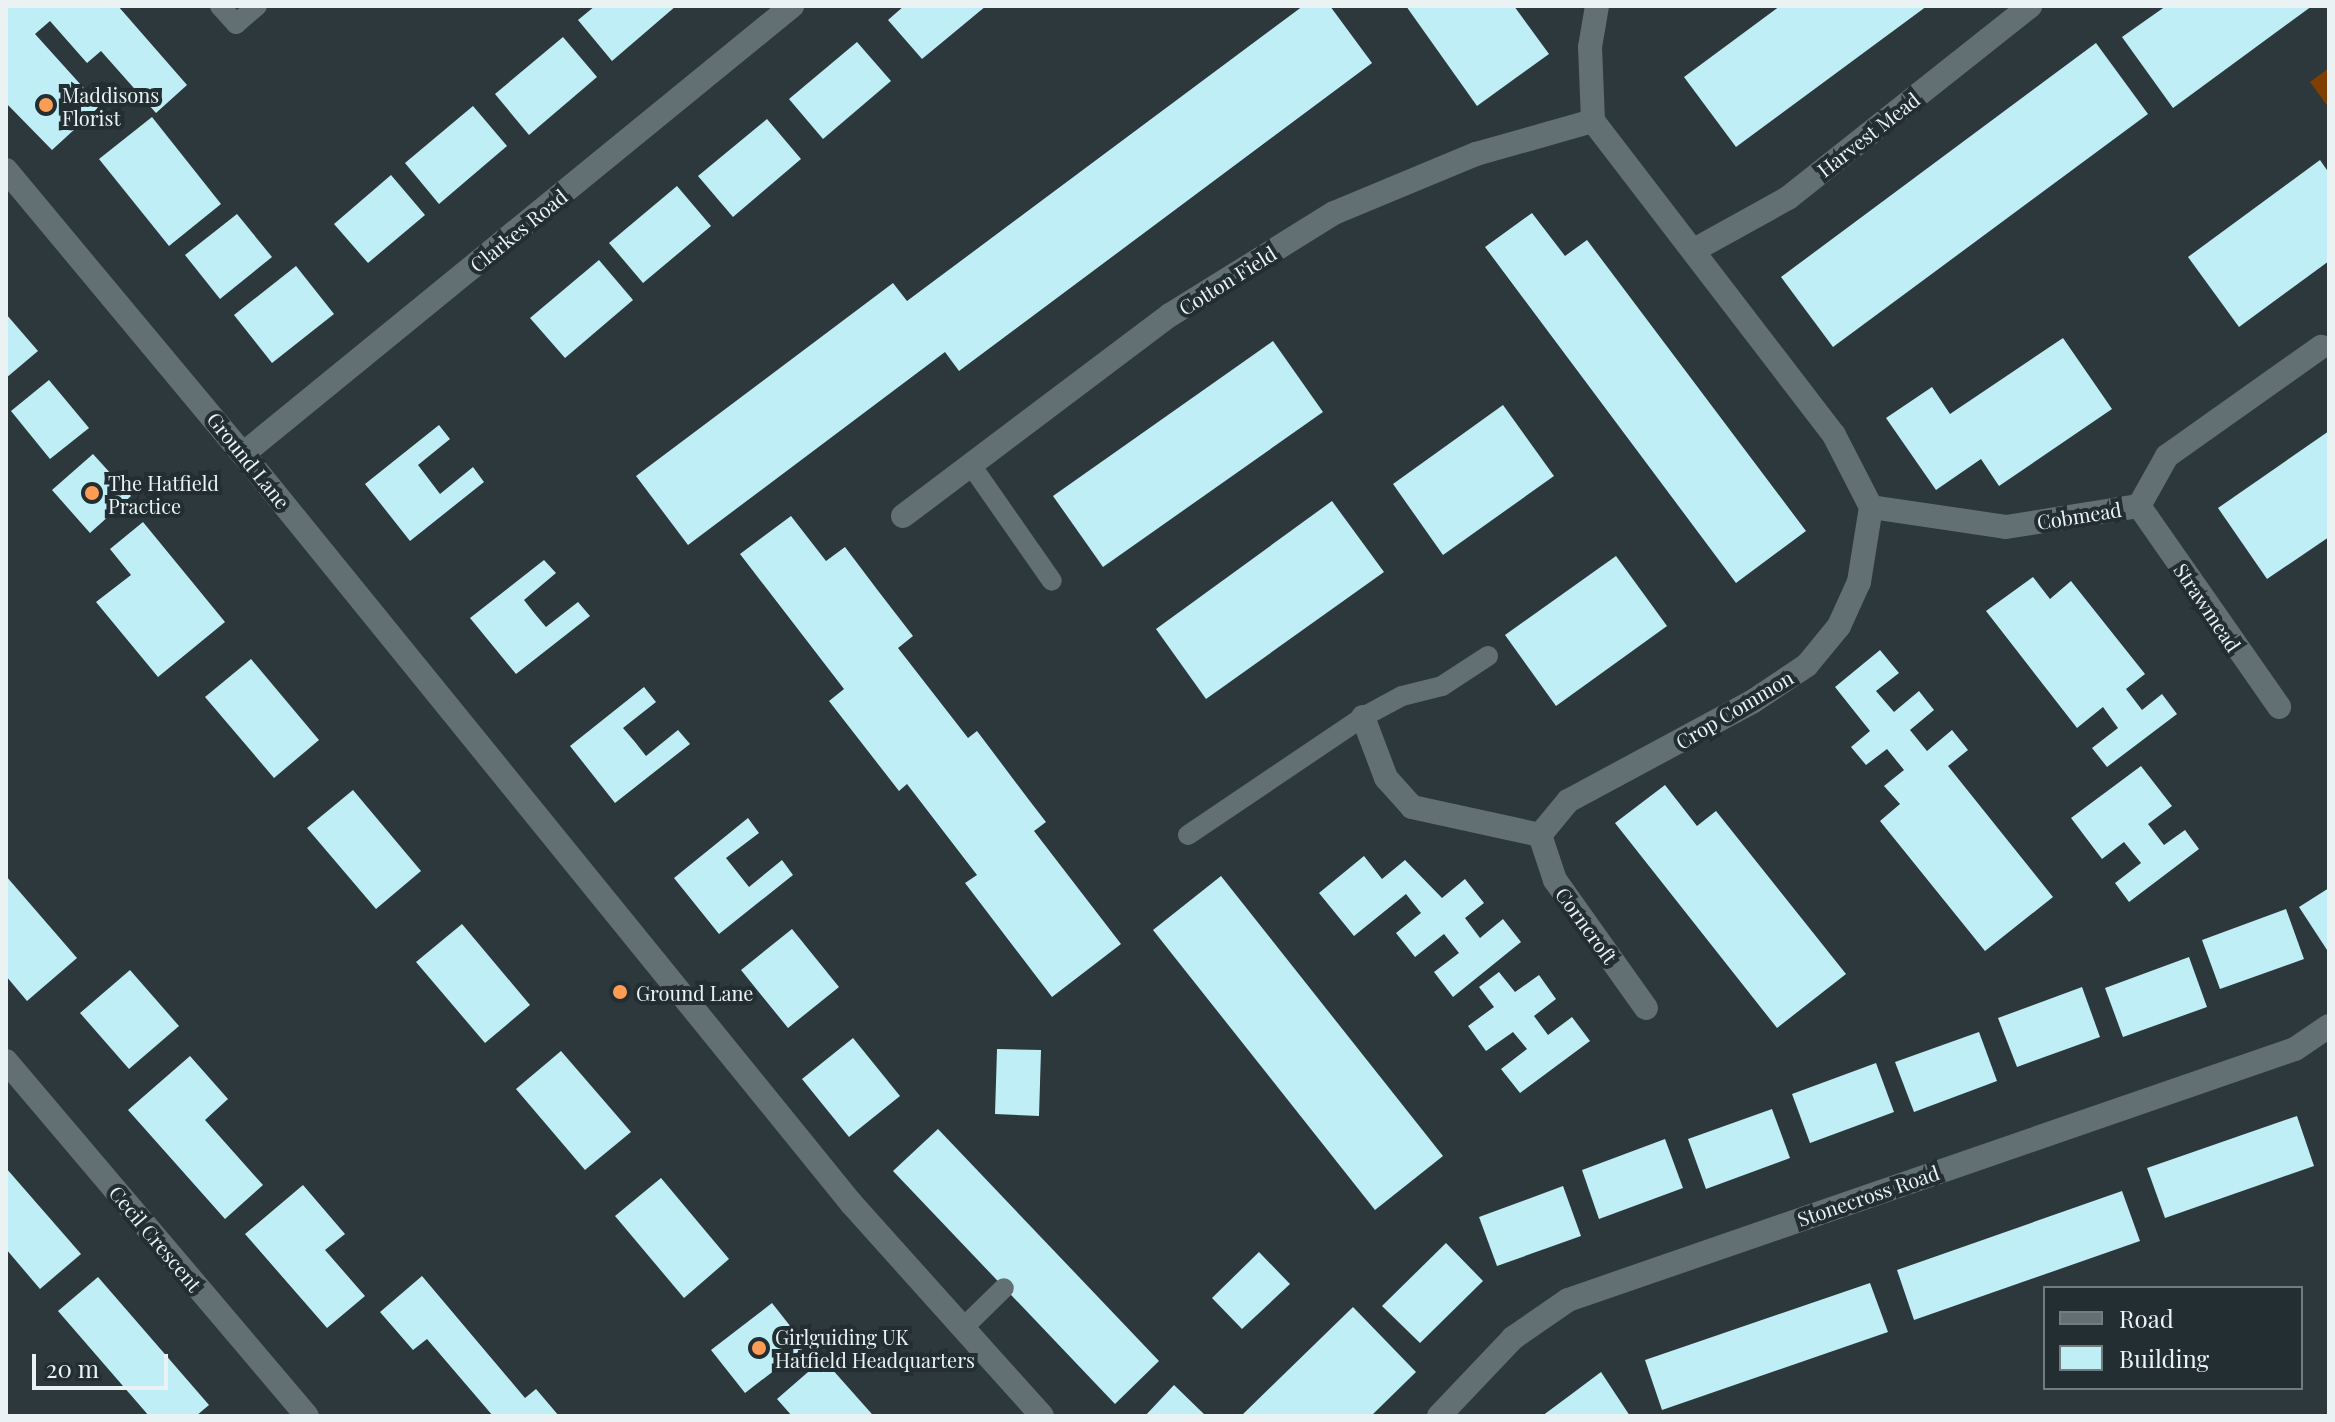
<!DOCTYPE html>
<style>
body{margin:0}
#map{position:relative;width:2335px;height:1422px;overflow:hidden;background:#2c383b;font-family:"Playfair Display",serif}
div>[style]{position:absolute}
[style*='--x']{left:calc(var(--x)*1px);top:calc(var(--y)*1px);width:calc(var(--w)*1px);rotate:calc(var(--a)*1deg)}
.green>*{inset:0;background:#7f3f00}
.building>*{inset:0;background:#bfeef7}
.service>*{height:20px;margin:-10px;padding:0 10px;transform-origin:10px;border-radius:10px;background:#627073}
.minor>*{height:24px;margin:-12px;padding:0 12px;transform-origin:12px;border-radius:12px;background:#627073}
.dots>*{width:22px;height:22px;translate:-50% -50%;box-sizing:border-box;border:4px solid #222e31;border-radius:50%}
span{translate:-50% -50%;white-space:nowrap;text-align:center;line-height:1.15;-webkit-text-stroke:8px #222e31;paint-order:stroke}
.poi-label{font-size:20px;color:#eaf2f4}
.left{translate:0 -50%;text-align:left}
.street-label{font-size:20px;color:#eaf2f4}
.frame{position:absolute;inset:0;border:8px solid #eaf2f4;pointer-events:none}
.legend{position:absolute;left:2043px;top:1286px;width:260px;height:104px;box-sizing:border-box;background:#222e31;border:2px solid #727c7f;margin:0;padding:10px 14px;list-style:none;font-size:24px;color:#eaf2f4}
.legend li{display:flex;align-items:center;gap:16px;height:40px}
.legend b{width:40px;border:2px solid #727c7f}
.scale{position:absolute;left:32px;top:1354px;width:136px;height:36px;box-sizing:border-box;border:4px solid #eaf2f4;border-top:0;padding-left:10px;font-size:24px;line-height:28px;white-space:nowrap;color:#eaf2f4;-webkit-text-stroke:6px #222e31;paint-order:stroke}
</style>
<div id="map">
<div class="green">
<i style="clip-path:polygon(2329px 68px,2329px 108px,2310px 82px)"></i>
</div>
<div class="building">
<i style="clip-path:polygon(6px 6px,118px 6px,187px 85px,156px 113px,101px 51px,87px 63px,50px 21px,35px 34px,100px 106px,52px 150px,6px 103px)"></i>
<i style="clip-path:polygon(595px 6px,676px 6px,612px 61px,578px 20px)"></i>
<i style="clip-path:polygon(904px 6px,986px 6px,922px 59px,888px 20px)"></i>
<i style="clip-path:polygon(1303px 6px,1330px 6px,1372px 63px,959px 371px,945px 352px,688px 545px,636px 476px,893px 283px,907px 301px)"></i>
<i style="clip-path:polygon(1406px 6px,1514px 6px,1549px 54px,1477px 106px)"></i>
<i style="clip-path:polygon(1780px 6px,1927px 6px,1736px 147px,1684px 77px)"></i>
<i style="clip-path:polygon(2166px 6px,2312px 6px,2173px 108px,2122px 37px)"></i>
<i style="clip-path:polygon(563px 37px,597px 77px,529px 135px,495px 94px)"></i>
<i style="clip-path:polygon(857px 42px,891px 81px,823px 139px,789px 99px)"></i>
<i style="clip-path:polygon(2096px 43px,2148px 114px,1833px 347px,1781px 277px)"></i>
<i style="clip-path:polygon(473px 106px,507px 146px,439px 204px,405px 163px)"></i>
<i style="clip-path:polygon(152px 117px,221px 204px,169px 246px,99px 159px)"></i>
<i style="clip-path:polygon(767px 119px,801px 159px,733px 217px,698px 176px)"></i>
<i style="clip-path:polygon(2320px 160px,2329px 173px,2329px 261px,2239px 327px,2188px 257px)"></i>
<i style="clip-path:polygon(391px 175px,425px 215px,368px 263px,334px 224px)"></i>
<i style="clip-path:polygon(677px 186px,711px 226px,643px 283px,609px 243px)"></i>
<i style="clip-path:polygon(1532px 213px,1565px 256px,1587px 240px,1806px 531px,1736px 583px,1485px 247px)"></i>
<i style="clip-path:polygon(237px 214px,272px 257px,220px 299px,185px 255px)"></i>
<i style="clip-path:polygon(599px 260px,633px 300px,565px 358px,530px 318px)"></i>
<i style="clip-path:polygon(296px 266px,334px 314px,272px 363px,234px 315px)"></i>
<i style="clip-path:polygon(6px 314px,38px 351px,6px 378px)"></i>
<i style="clip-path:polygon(2063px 338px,2112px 409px,1999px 486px,1981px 459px,1936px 490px,1886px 418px,1932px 387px,1950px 414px)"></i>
<i style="clip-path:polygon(1273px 341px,1323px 412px,1103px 567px,1053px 496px)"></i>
<i style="clip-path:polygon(49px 380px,89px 428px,50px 459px,11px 411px)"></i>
<i style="clip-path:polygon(1503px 405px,1554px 476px,1443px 555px,1393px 484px)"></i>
<i style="clip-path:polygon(439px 425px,450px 439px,418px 465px,440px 494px,473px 467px,484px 482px,410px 541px,365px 484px)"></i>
<i style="clip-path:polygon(2329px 431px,2329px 537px,2267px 579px,2218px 508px)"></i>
<i style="clip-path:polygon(93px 454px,131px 496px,90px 533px,52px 490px)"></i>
<i style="clip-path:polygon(1332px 501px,1384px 572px,1206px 699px,1156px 629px)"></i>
<i style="clip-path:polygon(791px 516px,826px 561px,845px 547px,879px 592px,913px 636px,898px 648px,968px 738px,977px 731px,1029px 800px,1046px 822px,1034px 831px,1121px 944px,1052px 997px,965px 883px,977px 875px,907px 784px,899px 791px,829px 701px,844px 689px,740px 554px)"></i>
<i style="clip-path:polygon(143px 522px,225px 622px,158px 677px,96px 602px,131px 575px,110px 549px)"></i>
<i style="clip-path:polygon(1616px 556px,1667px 626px,1556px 706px,1505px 635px)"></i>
<i style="clip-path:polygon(544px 560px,556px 573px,524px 600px,535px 614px,546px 627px,578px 602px,590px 616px,516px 674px,470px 618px)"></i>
<i style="clip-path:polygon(2033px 577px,2050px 599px,2071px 581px,2145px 674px,2126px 689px,2142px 710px,2162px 694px,2177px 714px,2107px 767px,2092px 748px,2118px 728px,2103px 707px,2077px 728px,1986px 611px)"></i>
<i style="clip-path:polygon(1880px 650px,1899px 673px,1876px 691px,1894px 712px,1919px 691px,1934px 710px,1910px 730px,1927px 751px,1952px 730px,1968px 750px,1948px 766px,2053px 897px,1985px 951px,1880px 821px,1900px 804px,1884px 786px,1904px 770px,1887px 749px,1866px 765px,1851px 747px,1870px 731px,1835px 687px)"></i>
<i style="clip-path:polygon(251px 659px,319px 740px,274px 778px,205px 697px)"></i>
<i style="clip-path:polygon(644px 687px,656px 702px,623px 728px,635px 742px,646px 756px,678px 730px,690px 744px,615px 803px,570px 746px)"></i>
<i style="clip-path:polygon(2141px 766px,2172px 806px,2148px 824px,2164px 845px,2185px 830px,2199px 849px,2129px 902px,2115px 883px,2141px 863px,2124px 842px,2102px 859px,2071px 818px)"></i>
<i style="clip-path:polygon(1665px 785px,1697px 826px,1716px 811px,1846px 974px,1777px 1028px,1615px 823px)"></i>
<i style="clip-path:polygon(353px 790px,421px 871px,376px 909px,307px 828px)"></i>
<i style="clip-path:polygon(748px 818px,759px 833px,726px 858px,749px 887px,782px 860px,793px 875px,719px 934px,674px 878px)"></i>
<i style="clip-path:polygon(1364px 856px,1382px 879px,1405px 860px,1442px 898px,1465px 879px,1484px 903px,1465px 918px,1480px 938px,1503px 919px,1521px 942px,1453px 997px,1434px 972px,1459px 953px,1444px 934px,1415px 957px,1396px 933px,1421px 913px,1406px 894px,1354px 936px,1319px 893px)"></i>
<i style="clip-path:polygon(6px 876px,77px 958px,27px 1001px,6px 976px)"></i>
<i style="clip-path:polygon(1221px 876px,1443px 1156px,1375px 1210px,1153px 930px)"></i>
<i style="clip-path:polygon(2329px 888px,2329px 953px,2299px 907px)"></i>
<i style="clip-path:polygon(2286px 909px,2304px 959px,2220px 989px,2202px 940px)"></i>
<i style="clip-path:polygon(462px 924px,530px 1005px,485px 1043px,416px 962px)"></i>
<i style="clip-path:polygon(792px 929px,839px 987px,788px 1028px,741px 970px)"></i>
<i style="clip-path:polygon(2189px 957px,2207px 1007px,2123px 1037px,2105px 988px)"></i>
<i style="clip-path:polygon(130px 970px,179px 1026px,129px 1069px,80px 1013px)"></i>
<i style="clip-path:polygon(1499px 972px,1515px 992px,1539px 975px,1556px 999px,1534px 1016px,1548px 1035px,1572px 1017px,1590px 1041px,1520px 1093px,1501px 1069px,1527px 1049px,1513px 1032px,1486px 1051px,1468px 1026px,1494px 1007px,1479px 987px)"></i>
<i style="clip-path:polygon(2082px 987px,2100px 1037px,2017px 1067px,1998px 1018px)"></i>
<i style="clip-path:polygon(1979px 1032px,1997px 1081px,1914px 1112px,1895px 1062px)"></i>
<i style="clip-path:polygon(853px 1038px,900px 1096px,849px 1137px,802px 1079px)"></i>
<i style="clip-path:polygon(997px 1049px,1041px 1050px,1039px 1116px,995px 1114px)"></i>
<i style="clip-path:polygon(561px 1051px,631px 1132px,585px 1170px,516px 1089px)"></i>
<i style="clip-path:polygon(190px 1056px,228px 1099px,205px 1120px,263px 1185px,225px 1219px,128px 1110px)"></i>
<i style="clip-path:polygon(1876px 1063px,1894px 1112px,1810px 1143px,1792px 1094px)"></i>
<i style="clip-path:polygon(1772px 1109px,1790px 1158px,1706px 1189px,1688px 1139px)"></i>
<i style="clip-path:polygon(2297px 1116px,2314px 1166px,2165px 1218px,2147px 1168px)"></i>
<i style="clip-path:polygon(938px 1129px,1159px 1361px,1115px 1404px,893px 1171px)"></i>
<i style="clip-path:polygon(1665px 1139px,1683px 1188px,1599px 1219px,1582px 1170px)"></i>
<i style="clip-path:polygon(6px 1168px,81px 1254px,40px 1289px,6px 1249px)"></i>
<i style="clip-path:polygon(661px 1178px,729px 1259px,684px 1298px,615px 1216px)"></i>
<i style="clip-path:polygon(303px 1185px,345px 1234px,325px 1250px,365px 1296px,327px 1328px,245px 1234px)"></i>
<i style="clip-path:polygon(1563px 1186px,1581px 1236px,1497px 1266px,1479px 1217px)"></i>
<i style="clip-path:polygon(2122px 1191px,2140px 1241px,1914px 1320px,1897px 1270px)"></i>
<i style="clip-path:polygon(1446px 1243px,1483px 1281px,1420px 1343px,1382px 1306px)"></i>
<i style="clip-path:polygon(1259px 1252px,1290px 1284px,1242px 1329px,1212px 1298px)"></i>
<i style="clip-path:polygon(422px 1276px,525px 1398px,536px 1389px,559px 1416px,493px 1416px,427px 1339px,413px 1350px,380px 1312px)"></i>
<i style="clip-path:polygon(98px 1277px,209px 1405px,196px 1416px,149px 1416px,58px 1311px)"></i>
<i style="clip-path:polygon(1870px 1283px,1888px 1332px,1662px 1410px,1645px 1360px)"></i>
<i style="clip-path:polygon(772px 1303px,806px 1346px,745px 1393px,711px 1350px)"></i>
<i style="clip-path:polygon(1353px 1307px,1416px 1372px,1371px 1416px,1241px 1416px)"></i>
<i style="clip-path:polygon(823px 1359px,871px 1413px,873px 1416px,792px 1416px,777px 1399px)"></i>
<i style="clip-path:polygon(1601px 1372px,1630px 1416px,1542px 1416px,1569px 1396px)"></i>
<i style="clip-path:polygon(1174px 1385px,1206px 1416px,1145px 1416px)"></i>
</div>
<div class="service">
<i style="--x:220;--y:6;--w:24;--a:48"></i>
<i style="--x:236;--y:24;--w:28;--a:-41"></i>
<i style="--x:971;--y:465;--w:141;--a:55.1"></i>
<i style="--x:1188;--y:835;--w:211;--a:-34"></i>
<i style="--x:1363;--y:717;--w:44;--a:-28.3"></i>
<i style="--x:1402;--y:696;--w:41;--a:-14"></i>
<i style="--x:1442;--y:686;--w:55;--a:-33.1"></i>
<i style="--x:963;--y:1328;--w:57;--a:-44.3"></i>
</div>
<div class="minor">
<i style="--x:6;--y:170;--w:370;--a:50.2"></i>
<i style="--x:243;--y:454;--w:965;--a:50.93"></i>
<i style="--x:851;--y:1203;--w:286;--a:48.1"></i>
<i style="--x:1696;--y:249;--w:105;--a:-29"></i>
<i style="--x:1788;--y:198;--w:309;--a:-38.4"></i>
<i style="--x:243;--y:454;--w:709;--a:-39.22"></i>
<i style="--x:2139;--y:506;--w:245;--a:55.1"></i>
<i style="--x:1871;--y:507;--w:136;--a:8.4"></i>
<i style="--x:2006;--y:527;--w:135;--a:-9"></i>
<i style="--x:2139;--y:506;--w:57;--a:-60.8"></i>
<i style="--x:2167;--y:456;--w:189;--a:-35.3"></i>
<i style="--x:903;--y:516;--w:334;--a:-37"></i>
<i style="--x:1170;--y:315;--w:193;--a:-31.9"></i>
<i style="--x:1334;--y:213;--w:154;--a:-22.6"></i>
<i style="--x:1476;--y:154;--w:122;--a:-15.8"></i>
<i style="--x:1363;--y:717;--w:65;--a:69.3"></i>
<i style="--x:1386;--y:778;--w:39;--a:48"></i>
<i style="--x:1412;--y:807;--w:131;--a:12.3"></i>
<i style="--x:1540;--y:835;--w:44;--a:-50.5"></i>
<i style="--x:1568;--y:801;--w:209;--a:-28.3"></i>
<i style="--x:1752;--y:702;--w:66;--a:-33.9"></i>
<i style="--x:1807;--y:665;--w:50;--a:-50.6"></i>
<i style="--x:1839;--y:626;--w:48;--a:-65.6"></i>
<i style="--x:1859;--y:582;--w:76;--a:-80.9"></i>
<i style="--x:1871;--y:507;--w:81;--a:-117.2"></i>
<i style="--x:1834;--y:435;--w:396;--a:-127.5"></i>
<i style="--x:1593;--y:121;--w:74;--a:-92.3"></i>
<i style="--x:1590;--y:47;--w:42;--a:-80.3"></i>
<i style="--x:1540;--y:835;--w:47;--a:71.6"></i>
<i style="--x:1555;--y:880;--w:157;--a:54.6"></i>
<i style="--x:6;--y:1061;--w:465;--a:49.7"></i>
<i style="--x:1439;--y:1416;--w:108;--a:-46.5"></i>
<i style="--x:1513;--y:1338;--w:67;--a:-34.6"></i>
<i style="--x:1568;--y:1300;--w:769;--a:-19.05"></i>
<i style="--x:2295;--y:1049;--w:41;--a:-34.1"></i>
</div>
<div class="dots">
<i style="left:46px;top:105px;background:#fd9d55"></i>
<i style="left:92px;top:493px;background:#fd9d55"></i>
<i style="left:620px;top:992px;background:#fd9d55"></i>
<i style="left:759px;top:1348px;background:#fd9d55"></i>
</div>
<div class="poi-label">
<span class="left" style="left:62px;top:106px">Maddisons<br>Florist</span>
<span class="left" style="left:108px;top:494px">The Hatfield<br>Practice</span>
<span class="left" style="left:636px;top:992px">Ground Lane</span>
<span class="left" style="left:775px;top:1348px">Girlguiding UK<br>Hatfield Headquarters</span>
</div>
<div class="street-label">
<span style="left:1868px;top:134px;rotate:-38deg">Harvest Mead</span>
<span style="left:518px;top:230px;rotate:-39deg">Clarkes Road</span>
<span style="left:1227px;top:280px;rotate:-32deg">Cotton Field</span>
<span style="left:249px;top:460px;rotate:51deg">Ground Lane</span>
<span style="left:2079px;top:515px;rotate:-9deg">Cobmead</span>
<span style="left:2208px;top:607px;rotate:56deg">Strawmead</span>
<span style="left:1734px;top:709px;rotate:-31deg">Crop Common</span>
<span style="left:1587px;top:925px;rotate:54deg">Corncroft</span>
<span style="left:1868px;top:1195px;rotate:-19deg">Stonecross Road</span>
<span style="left:156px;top:1238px;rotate:50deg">Cecil Crescent</span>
</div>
<div class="frame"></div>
<ul class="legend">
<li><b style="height:10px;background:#627073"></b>Road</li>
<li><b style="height:22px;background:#bfeef7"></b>Building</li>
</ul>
<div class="scale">20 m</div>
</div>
